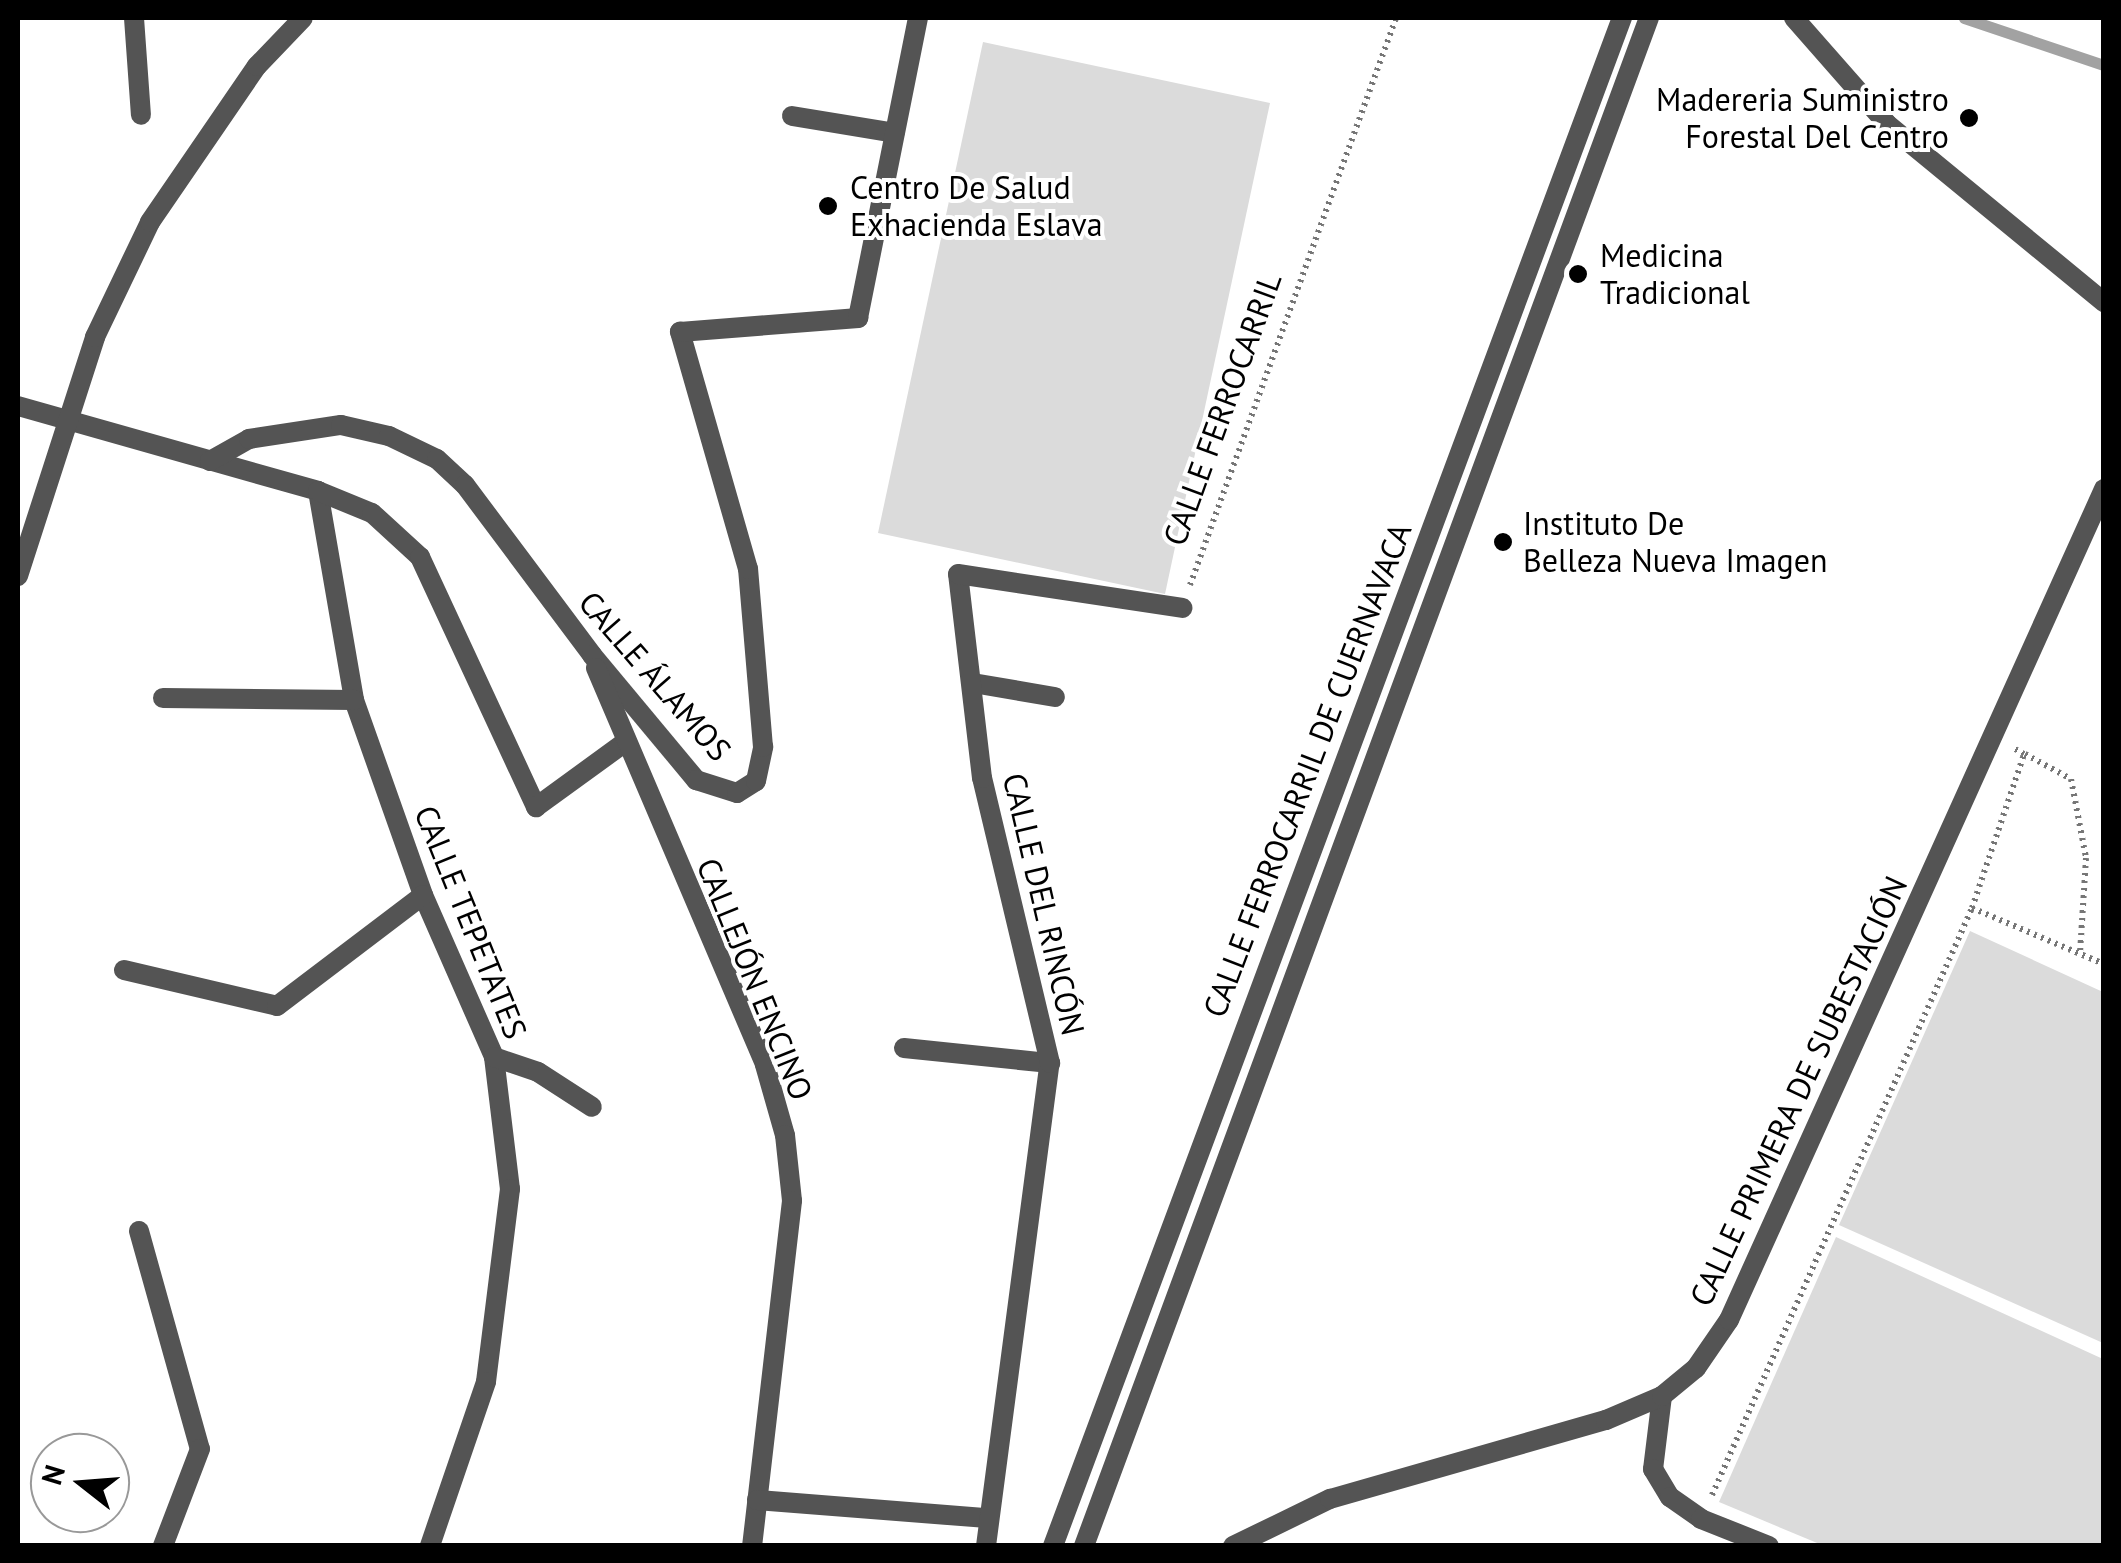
<!DOCTYPE html>
<meta charset="utf-8">
<style>
body{margin:0}
#map{position:relative;width:2121px;height:1563px;overflow:hidden;background:#fff;font-family:"PT Sans",sans-serif}
div>[style]{position:absolute}
[style*='--x']{left:calc(var(--x)*1px);top:calc(var(--y)*1px);width:calc(var(--w)*1px);rotate:calc(var(--a)*1deg)}
.green>*{inset:0;background:#dbdbdb}
.stream>*{height:11px;margin:-5.5px;padding:0 5.5px;transform-origin:5.5px;border-radius:5.5px;background:#a2a2a2}
.path>*{height:6px;margin-top:-3px;transform-origin:0;background:repeating-linear-gradient(90deg,#767676 0 2.5px,transparent 0 7.5px)}
.minor>*{height:20px;margin:-10px;padding:0 10px;transform-origin:10px;border-radius:10px;background:#545454}
.dots>*{width:28px;height:28px;translate:-50% -50%;box-sizing:border-box;border:5px solid #fff;border-radius:50%}
span{translate:-50% -50%;white-space:nowrap;text-align:center;line-height:1.15;-webkit-text-stroke:8px #fff;paint-order:stroke}
.poi-label{font-size:32px;color:#000}
.right{translate:-100% -50%;text-align:right}
.left{translate:0 -50%;text-align:left}
.street-label{font-size:32px;color:#000}
.frame{position:absolute;inset:0;border:20px solid #000;pointer-events:none}
.north{position:absolute;left:30px;top:1433px;width:100px;height:100px;box-sizing:border-box;background:#fff;border:2px solid #999;border-radius:50%;rotate:287deg;font-size:28px;font-weight:700;line-height:40px;text-align:center;color:#000}
.north::after{content:'';display:block;margin:auto;width:35px;height:45px;background:#000;clip-path:polygon(50% 0,100% 100%,50% 72%,0 100%)}
</style>
<div id="map">
<div class="green">
<i style="clip-path:polygon(983px 42px,1270px 103px,1165px 594px,878px 533px)"></i>
<i style="clip-path:polygon(1970px 931px,2103px 992px,2103px 1343px,1839px 1225px)"></i>
<i style="clip-path:polygon(1836px 1237px,2103px 1359px,2103px 1545px,1822px 1545px,1719px 1502px)"></i>
</div>
<div class="stream">
<i style="--x:1964;--y:18;--w:148;--a:18.6"></i>
</div>
<div class="path">
<i style="--x:1190;--y:585;--w:603;--a:-70.03"></i>
<i style="--x:2025;--y:754;--w:52;--a:28.5"></i>
<i style="--x:2071;--y:779;--w:80;--a:79.2"></i>
<i style="--x:2086;--y:858;--w:96;--a:93.6"></i>
<i style="--x:1972;--y:908;--w:143;--a:23"></i>
<i style="--x:1712;--y:1495;--w:642;--a:-66.11"></i>
<i style="--x:1972;--y:908;--w:163;--a:-71.3"></i>
<i style="--x:2024;--y:754;--w:13;--a:-151"></i>
</div>
<div class="minor">
<i style="--x:134;--y:18;--w:97;--a:85.9"></i>
<i style="--x:1794;--y:18;--w:141;--a:48.7"></i>
<i style="--x:1887;--y:124;--w:281;--a:39.4"></i>
<i style="--x:792;--y:116;--w:104;--a:9.4"></i>
<i style="--x:18;--y:406;--w:312;--a:15.8"></i>
<i style="--x:318;--y:491;--w:212;--a:80.2"></i>
<i style="--x:354;--y:700;--w:207;--a:70.5"></i>
<i style="--x:423;--y:895;--w:177;--a:66.3"></i>
<i style="--x:494;--y:1057;--w:133;--a:83.1"></i>
<i style="--x:510;--y:1189;--w:194;--a:97.1"></i>
<i style="--x:486;--y:1382;--w:173;--a:108.9"></i>
<i style="--x:210;--y:461;--w:45;--a:-29.4"></i>
<i style="--x:249;--y:439;--w:93;--a:-8.7"></i>
<i style="--x:341;--y:425;--w:49;--a:12.9"></i>
<i style="--x:389;--y:436;--w:53;--a:25.6"></i>
<i style="--x:437;--y:459;--w:38;--a:43"></i>
<i style="--x:465;--y:485;--w:212;--a:53.2"></i>
<i style="--x:592;--y:655;--w:163;--a:50.2"></i>
<i style="--x:696;--y:780;--w:43;--a:17.6"></i>
<i style="--x:737;--y:793;--w:22;--a:-32"></i>
<i style="--x:756;--y:781;--w:35;--a:-78"></i>
<i style="--x:763;--y:747;--w:179;--a:-94.8"></i>
<i style="--x:748;--y:569;--w:247;--a:-106"></i>
<i style="--x:680;--y:332;--w:179;--a:-4.5"></i>
<i style="--x:858;--y:318;--w:306;--a:-78.7"></i>
<i style="--x:318;--y:491;--w:58;--a:22.2"></i>
<i style="--x:372;--y:513;--w:65;--a:42.5"></i>
<i style="--x:420;--y:557;--w:276;--a:65.1"></i>
<i style="--x:536;--y:807;--w:109;--a:-36"></i>
<i style="--x:18;--y:576;--w:251;--a:-72.1"></i>
<i style="--x:95;--y:337;--w:127;--a:-64.4"></i>
<i style="--x:150;--y:222;--w:189;--a:-55.6"></i>
<i style="--x:257;--y:66;--w:66;--a:-46.2"></i>
<i style="--x:596;--y:668;--w:431;--a:66.9"></i>
<i style="--x:765;--y:1065;--w:73;--a:74.1"></i>
<i style="--x:785;--y:1135;--w:66;--a:83.9"></i>
<i style="--x:792;--y:1201;--w:347;--a:96.6"></i>
<i style="--x:973;--y:683;--w:83;--a:9.7"></i>
<i style="--x:163;--y:698;--w:191;--a:0.6"></i>
<i style="--x:124;--y:970;--w:157;--a:13.2"></i>
<i style="--x:277;--y:1006;--w:183;--a:-37.2"></i>
<i style="--x:904;--y:1048;--w:147;--a:5.9"></i>
<i style="--x:494;--y:1057;--w:46;--a:18.8"></i>
<i style="--x:538;--y:1072;--w:64;--a:32.9"></i>
<i style="--x:139;--y:1231;--w:226;--a:74.4"></i>
<i style="--x:200;--y:1449;--w:104;--a:110.9"></i>
<i style="--x:1662;--y:1396;--w:74;--a:97"></i>
<i style="--x:1653;--y:1469;--w:33;--a:59"></i>
<i style="--x:1670;--y:1497;--w:38;--a:35"></i>
<i style="--x:1701;--y:1519;--w:73;--a:21.7"></i>
<i style="--x:757;--y:1500;--w:231;--a:4.5"></i>
<i style="--x:986;--y:1546;--w:487;--a:-82.5"></i>
<i style="--x:1050;--y:1063;--w:293;--a:-103.4"></i>
<i style="--x:982;--y:778;--w:205;--a:-96.7"></i>
<i style="--x:958;--y:574;--w:227;--a:8.6"></i>
<i style="--x:1053;--y:1546;--w:1631;--a:-69.58"></i>
<i style="--x:1084;--y:1546;--w:1629;--a:-69.71"></i>
<i style="--x:1233;--y:1546;--w:108;--a:-25.9"></i>
<i style="--x:1330;--y:1499;--w:287;--a:-16"></i>
<i style="--x:1606;--y:1420;--w:61;--a:-23.2"></i>
<i style="--x:1662;--y:1396;--w:44;--a:-39.5"></i>
<i style="--x:1696;--y:1368;--w:58;--a:-55.5"></i>
<i style="--x:1729;--y:1320;--w:912;--a:-65.71"></i>
</div>
<div class="dots">
<i style="left:1969px;top:118px;background:#000"></i>
<i style="left:828px;top:206px;background:#000"></i>
<i style="left:1578px;top:274px;background:#000"></i>
<i style="left:1503px;top:542px;background:#000"></i>
</div>
<div class="poi-label">
<span class="right" style="left:1949px;top:118px">Madereria Suministro<br>Forestal Del Centro</span>
<span class="left" style="left:850px;top:206px">Centro De Salud<br>Exhacienda Eslava</span>
<span class="left" style="left:1600px;top:274px">Medicina<br>Tradicional</span>
<span class="left" style="left:1523px;top:542px">Instituto De<br>Belleza Nueva Imagen</span>
</div>
<div class="street-label">
<span style="left:1222px;top:409px;rotate:-70deg">CALLE FERROCARRIL</span>
<span style="left:655px;top:676px;rotate:49deg">CALLE ÁLAMOS</span>
<span style="left:1307px;top:770px;rotate:-69deg">CALLE FERROCARRIL DE CUERNAVACA</span>
<span style="left:1044px;top:904px;rotate:77deg">CALLE DEL RINCÓN</span>
<span style="left:471px;top:922px;rotate:68deg">CALLE TEPETATES</span>
<span style="left:755px;top:979px;rotate:68deg">CALLEJÓN ENCINO</span>
<span style="left:1798px;top:1091px;rotate:-65deg">CALLE PRIMERA DE SUBESTACIÓN</span>
</div>
<div class="frame"></div>
<div class="north">N</div>
</div>
